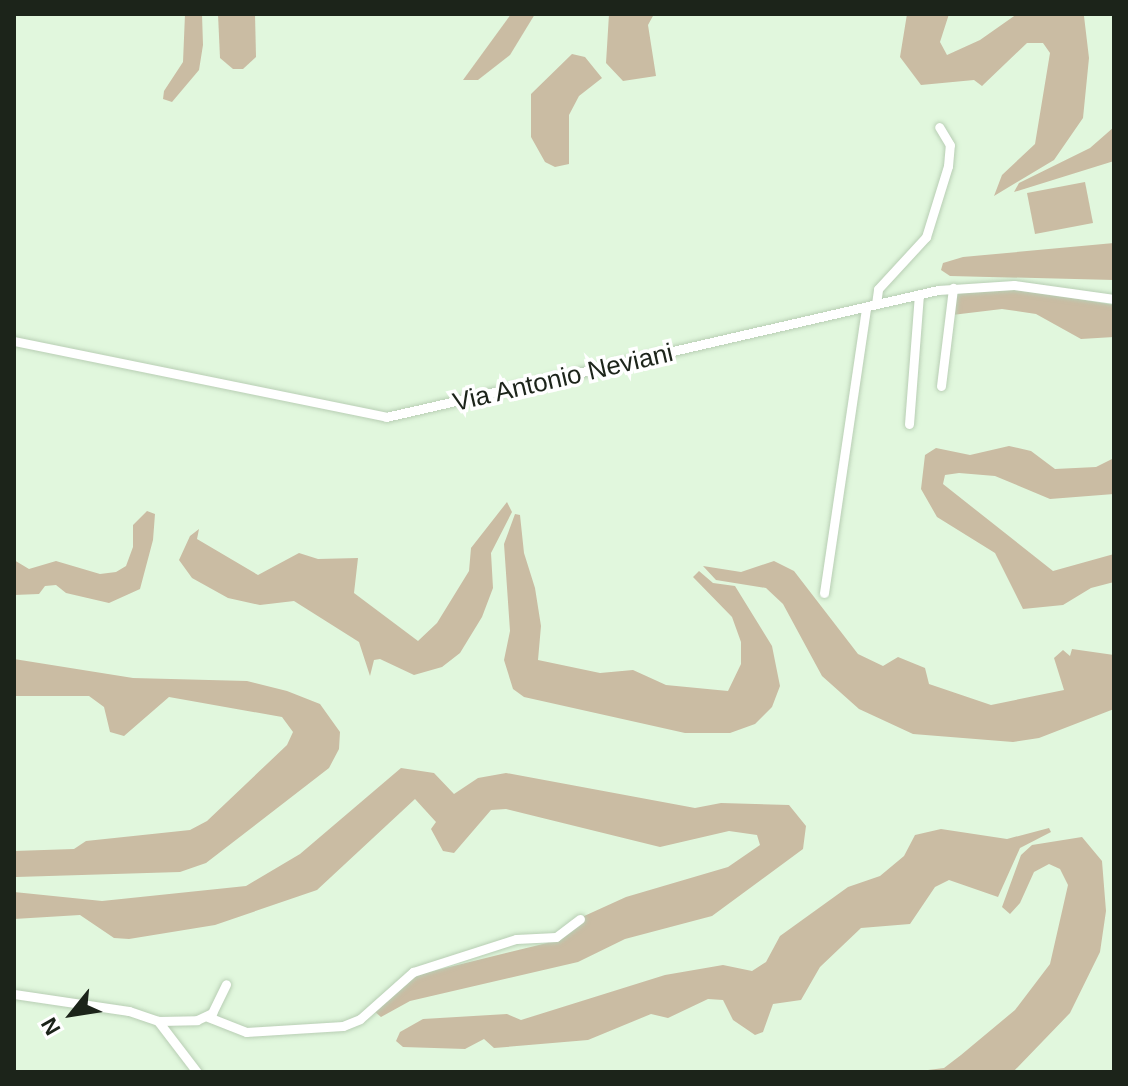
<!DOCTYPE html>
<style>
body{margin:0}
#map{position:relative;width:1128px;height:1086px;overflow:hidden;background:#e1f7dd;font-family:Arial,sans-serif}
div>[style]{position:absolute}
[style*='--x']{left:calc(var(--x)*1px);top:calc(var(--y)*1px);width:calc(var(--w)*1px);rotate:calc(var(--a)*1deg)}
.green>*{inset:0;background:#cabca3}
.roads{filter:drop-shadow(0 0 2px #b8ceb4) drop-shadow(0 0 2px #b8ceb4)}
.minor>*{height:9px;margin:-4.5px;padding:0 4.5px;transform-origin:4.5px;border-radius:4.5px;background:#fff}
span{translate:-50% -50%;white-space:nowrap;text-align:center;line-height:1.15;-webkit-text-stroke:7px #fff;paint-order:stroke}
.street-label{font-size:26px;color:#1c241a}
.frame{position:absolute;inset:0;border:16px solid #1c241a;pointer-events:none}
.north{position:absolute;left:32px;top:974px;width:80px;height:80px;-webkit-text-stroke:6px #fff;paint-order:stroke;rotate:240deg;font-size:22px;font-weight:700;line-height:32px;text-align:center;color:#1c241a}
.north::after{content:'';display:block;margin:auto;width:28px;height:36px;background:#1c241a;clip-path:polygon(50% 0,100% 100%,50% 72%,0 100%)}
</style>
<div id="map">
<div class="green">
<i style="clip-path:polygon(185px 14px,202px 14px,203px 45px,199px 70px,172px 102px,163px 99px,164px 91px,183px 62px)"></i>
<i style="clip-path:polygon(218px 14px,255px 14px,256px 57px,243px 69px,233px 69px,220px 58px)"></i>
<i style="clip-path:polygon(511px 14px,535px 14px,510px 55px,478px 80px,463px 80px)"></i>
<i style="clip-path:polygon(609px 14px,654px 14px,648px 25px,656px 76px,623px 81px,606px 63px)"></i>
<i style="clip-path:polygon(907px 14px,949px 14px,940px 42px,947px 55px,980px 40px,1017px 14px,1084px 16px,1089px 58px,1083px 118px,1054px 160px,994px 196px,1002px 175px,1035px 144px,1050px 53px,1043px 43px,1027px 43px,982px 86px,974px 80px,921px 85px,900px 57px)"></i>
<i style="clip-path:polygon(572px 54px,585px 57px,602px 78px,579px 96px,569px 115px,569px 164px,555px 167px,545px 162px,531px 137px,531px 94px)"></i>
<i style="clip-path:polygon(1114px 127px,1114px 161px,1014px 192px,1019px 183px,1090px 148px)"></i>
<i style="clip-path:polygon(1085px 182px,1093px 223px,1035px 234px,1027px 193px)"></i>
<i style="clip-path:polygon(1114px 243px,1114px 280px,950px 276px,941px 270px,943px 263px,963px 257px)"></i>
<i style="clip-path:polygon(1013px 288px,1114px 305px,1114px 337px,1081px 339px,1036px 314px,1002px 309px,952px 315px,953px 293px)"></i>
<i style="clip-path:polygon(1009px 446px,1031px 451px,1055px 469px,1096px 467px,1114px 458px,1114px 494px,1050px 499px,995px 476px,959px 473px,945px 475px,943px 484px,1053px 571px,1114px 554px,1114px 582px,1091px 588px,1063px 605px,1023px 609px,995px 553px,937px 517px,921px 489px,925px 455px,936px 448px,970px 455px)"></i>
<i style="clip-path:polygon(507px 502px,512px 512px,491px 553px,493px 588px,482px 617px,460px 653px,442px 667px,414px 675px,380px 659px,374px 660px,370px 676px,359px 642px,294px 601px,260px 605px,228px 598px,192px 578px,179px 560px,190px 536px,199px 529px,197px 539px,258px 575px,299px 553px,318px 559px,358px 558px,354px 593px,418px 641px,437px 623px,469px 571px,471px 548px)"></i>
<i style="clip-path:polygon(147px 511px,155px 514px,153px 540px,140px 589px,109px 603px,66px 593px,56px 585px,45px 586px,39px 594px,14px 595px,14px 560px,29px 569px,56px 561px,100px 574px,116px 572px,126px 566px,133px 547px,133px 525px)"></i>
<i style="clip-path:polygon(515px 514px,520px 515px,524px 553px,535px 588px,541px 626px,538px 660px,600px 673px,633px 670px,666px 685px,728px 691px,741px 664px,741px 642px,732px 617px,693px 577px,699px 571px,713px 583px,735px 586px,772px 646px,780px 686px,772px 707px,755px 724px,730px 733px,685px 733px,524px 697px,513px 689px,504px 660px,510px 631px,504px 544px)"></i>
<i style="clip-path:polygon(774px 561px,794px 571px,858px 654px,883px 666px,898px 657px,925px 668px,929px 684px,991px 705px,1064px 690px,1054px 658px,1063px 650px,1070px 656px,1072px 649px,1114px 655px,1114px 709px,1039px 738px,1013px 742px,913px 734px,859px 709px,822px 676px,783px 604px,766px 588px,716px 580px,703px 566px,741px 572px)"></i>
<i style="clip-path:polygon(14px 659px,133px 678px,247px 681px,287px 691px,320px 704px,340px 732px,339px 749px,329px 768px,206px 863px,180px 872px,16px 877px,14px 851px,74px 849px,86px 841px,190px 830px,207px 821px,287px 745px,293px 732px,282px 717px,169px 697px,124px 736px,110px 732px,104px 707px,89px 696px,14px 696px)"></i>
<i style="clip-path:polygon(401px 768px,434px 773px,454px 794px,478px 778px,506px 773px,695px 808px,721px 803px,789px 805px,806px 826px,803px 849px,712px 916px,625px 939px,578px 962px,410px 1001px,381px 1017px,374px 1011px,409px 977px,547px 943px,571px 922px,626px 897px,728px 867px,760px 845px,757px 835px,729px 831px,660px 847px,506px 809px,491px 810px,454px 853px,443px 851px,431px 829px,436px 822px,415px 799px,317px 890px,215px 925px,129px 939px,114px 938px,80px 915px,14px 919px,14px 892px,102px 901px,246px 886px,300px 854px)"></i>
<i style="clip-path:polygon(1049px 828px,1051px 832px,1020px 848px,998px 897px,949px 880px,935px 887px,910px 924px,861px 928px,820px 967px,801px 1000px,773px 1004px,763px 1032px,755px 1035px,733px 1020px,723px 1000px,708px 999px,668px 1018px,651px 1014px,588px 1040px,494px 1048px,484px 1039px,465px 1049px,403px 1047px,396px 1041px,400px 1032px,423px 1019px,507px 1014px,521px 1020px,665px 975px,723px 965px,752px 971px,766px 962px,780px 936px,848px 887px,880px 876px,904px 856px,915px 835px,941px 829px,1007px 839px)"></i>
<i style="clip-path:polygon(1082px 837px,1102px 861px,1106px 911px,1100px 952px,1070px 1013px,1013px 1072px,912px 1072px,944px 1068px,961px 1055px,1015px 1010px,1050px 964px,1068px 885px,1060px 869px,1049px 864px,1034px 872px,1020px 903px,1010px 914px,1002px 907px,1021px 855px,1032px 845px)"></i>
</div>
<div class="roads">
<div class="minor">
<i style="--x:876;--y:304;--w:15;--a:-82"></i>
<i style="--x:878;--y:289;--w:71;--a:-47.3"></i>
<i style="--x:926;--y:237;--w:74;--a:-72.8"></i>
<i style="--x:948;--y:166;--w:21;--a:-85"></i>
<i style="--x:950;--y:145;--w:21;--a:-121"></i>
<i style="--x:14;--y:341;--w:380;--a:11.5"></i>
<i style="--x:386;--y:417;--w:566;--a:-12.96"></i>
<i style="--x:938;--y:290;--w:76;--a:-3.8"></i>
<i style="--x:1014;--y:285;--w:101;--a:8"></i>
<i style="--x:941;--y:386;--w:99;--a:-83"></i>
<i style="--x:909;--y:424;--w:130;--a:-85.6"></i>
<i style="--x:824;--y:593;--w:289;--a:-81.6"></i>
<i style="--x:14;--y:994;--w:116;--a:8.4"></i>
<i style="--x:129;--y:1011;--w:31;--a:19"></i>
<i style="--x:158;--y:1021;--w:39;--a:-1"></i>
<i style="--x:197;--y:1020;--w:17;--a:-25"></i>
<i style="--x:212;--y:1013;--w:32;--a:-64"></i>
<i style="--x:208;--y:1017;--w:41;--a:21.5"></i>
<i style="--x:246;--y:1032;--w:97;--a:-3.5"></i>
<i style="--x:343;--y:1026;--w:18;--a:-22"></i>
<i style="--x:360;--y:1019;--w:71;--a:-41.6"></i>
<i style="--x:413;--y:972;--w:108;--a:-17.8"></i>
<i style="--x:516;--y:939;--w:40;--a:-2.9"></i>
<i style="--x:556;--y:937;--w:30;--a:-37"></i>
<i style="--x:158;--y:1021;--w:64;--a:52.6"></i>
</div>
</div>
<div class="street-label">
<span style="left:563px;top:378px;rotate:-13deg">Via Antonio Neviani</span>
</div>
<div class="frame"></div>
<div class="north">N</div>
</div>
